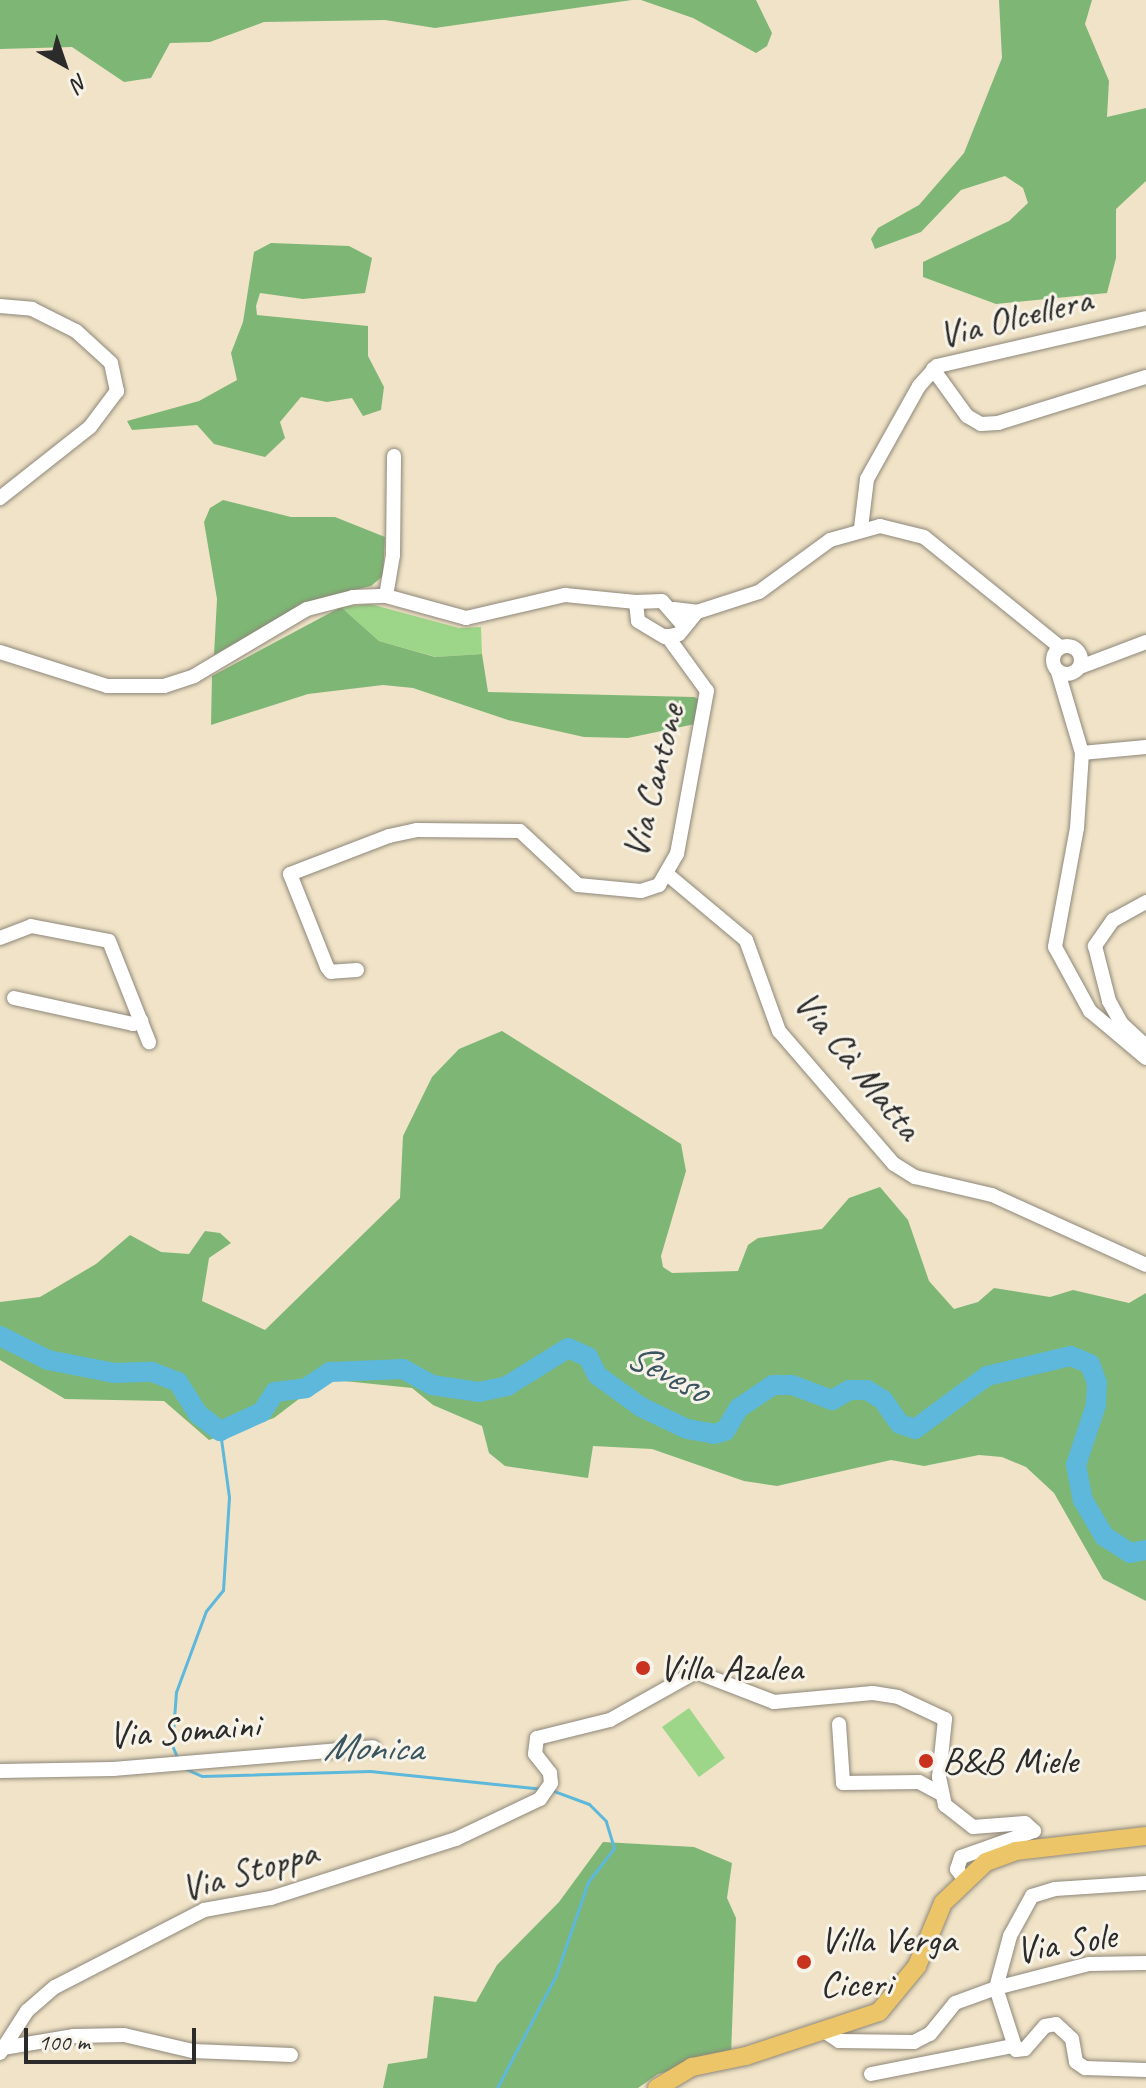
<!DOCTYPE html>
<meta charset="utf-8">
<style>
body{margin:0}
#map{position:relative;width:1146px;height:2088px;overflow:hidden;background:#f0e3c7;font-family:Caveat,sans-serif}
div>[style]{position:absolute}
[style*='--x']{left:calc(var(--x)*1px);top:calc(var(--y)*1px);width:calc(var(--w)*1px);rotate:calc(var(--a)*1deg)}
.green>*{inset:0;background:#9dd689}
.forest>*{inset:0;background:#7eb775}
.stream>*{height:3px;margin:-1.5px;padding:0 1.5px;transform-origin:1.5px;border-radius:1.5px;background:#5db8db}
.river>*{height:20px;margin:-10px;padding:0 10px;transform-origin:10px;border-radius:10px;background:#5db8db}
.roads{filter:drop-shadow(0 0 2px #8e8779) drop-shadow(0 0 2px #8e8779)}
.minor>*{height:14px;margin:-7px;padding:0 7px;transform-origin:7px;border-radius:7px;background:#fff}
.minor>.ring{margin:-7px;padding:0;box-sizing:content-box;background:none;border:14px solid #fff;border-radius:50%}
.major>*{height:18px;margin:-9px;padding:0 9px;transform-origin:9px;border-radius:9px;background:#ecc569}
.dots>*{width:22px;height:22px;translate:-50% -50%;box-sizing:border-box;border:4px solid #f7f3e8;border-radius:50%}
span{translate:-50% -50%;white-space:nowrap;text-align:center;line-height:1.15;-webkit-text-stroke:6px #f7f3e8;paint-order:stroke}
.street-label{font-size:38px;color:#2b2b2b}
.poi-label{font-size:38px;color:#2b2b2b}
.left{translate:0 -50%;text-align:left}
.water-label{font-size:40px;color:#3a5560;font-style:italic}
.north{position:absolute;left:24px;top:24px;width:80px;height:80px;-webkit-text-stroke:6px #f7f3e8;paint-order:stroke;rotate:140deg;font-size:22px;font-weight:700;line-height:32px;text-align:center;color:#2b2b2b}
.north::after{content:'';display:block;margin:auto;width:28px;height:36px;background:#2b2b2b;clip-path:polygon(50% 0,100% 100%,50% 72%,0 100%)}
.scale{position:absolute;left:24px;top:2028px;width:172px;height:36px;box-sizing:border-box;border:4px solid #2b2b2b;border-top:0;padding-left:10px;font-size:24px;line-height:28px;white-space:nowrap;color:#2b2b2b;-webkit-text-stroke:6px #f7f3e8;paint-order:stroke}
</style>
<div id="map">
<div class="green">
<i style="clip-path:polygon(370px 604px,459px 628px,481px 627px,482px 654px,436px 657px,379px 641px,341px 607px)"></i>
<i style="clip-path:polygon(689px 1708px,725px 1758px,699px 1777px,662px 1727px)"></i>
</div>
<div class="forest">
<i style="clip-path:polygon(0 0,632px 0,435px 28px,385px 20px,264px 22px,210px 42px,170px 43px,151px 78px,124px 82px,72px 47px,0 49px)"></i>
<i style="clip-path:polygon(641px 0,756px 0,772px 33px,767px 46px,756px 53px,693px 18px)"></i>
<i style="clip-path:polygon(999px 0,1092px 0,1085px 24px,1109px 81px,1107px 117px,1146px 108px,1146px 181px,1116px 209px,1116px 258px,1107px 293px,996px 304px,923px 277px,923px 262px,1009px 221px,1028px 203px,1023px 188px,1005px 176px,961px 190px,921px 232px,875px 249px,871px 239px,878px 228px,919px 205px,964px 153px,1002px 58px)"></i>
<i style="clip-path:polygon(271px 243px,349px 246px,372px 258px,365px 293px,303px 299px,260px 293px,256px 306px,257px 315px,368px 326px,368px 356px,384px 387px,381px 410px,363px 416px,352px 398px,327px 402px,301px 397px,280px 422px,285px 438px,265px 457px,214px 444px,197px 425px,132px 430px,127px 421px,199px 401px,237px 380px,231px 353px,243px 322px,254px 252px)"></i>
<i style="clip-path:polygon(223px 500px,291px 517px,335px 517px,385px 537px,383px 576px,371px 586px,311px 601px,214px 655px,217px 599px,204px 522px,210px 508px)"></i>
<i style="clip-path:polygon(341px 607px,379px 641px,435px 657px,482px 654px,488px 692px,694px 697px,701px 700px,695px 724px,628px 738px,584px 737px,508px 720px,413px 688px,383px 685px,308px 694px,211px 725px,212px 676px)"></i>
<i style="clip-path:polygon(502px 1031px,681px 1144px,686px 1171px,661px 1256px,663px 1267px,672px 1273px,738px 1271px,748px 1245px,758px 1238px,822px 1229px,849px 1198px,880px 1187px,908px 1220px,929px 1281px,954px 1309px,978px 1302px,994px 1288px,1050px 1297px,1073px 1290px,1129px 1303px,1146px 1293px,1146px 1601px,1103px 1579px,1054px 1493px,1026px 1467px,1002px 1457px,979px 1455px,924px 1466px,891px 1460px,777px 1486px,744px 1481px,652px 1449px,593px 1446px,588px 1478px,505px 1466px,489px 1453px,482px 1426px,433px 1405px,412px 1388px,325px 1379px,274px 1418px,209px 1440px,164px 1401px,65px 1399px,0 1360px,0 1302px,40px 1297px,96px 1264px,130px 1235px,161px 1252px,189px 1254px,205px 1231px,220px 1233px,231px 1243px,209px 1258px,202px 1301px,265px 1330px,400px 1198px,403px 1136px,432px 1077px,459px 1049px)"></i>
<i style="clip-path:polygon(603px 1842px,694px 1847px,732px 1863px,727px 1898px,736px 1918px,731px 2056px,658px 2074px,638px 2088px,383px 2088px,388px 2064px,427px 2058px,434px 1996px,476px 2002px,497px 1965px,559px 1902px)"></i>
</div>
<div class="stream">
<i style="--x:177;--y:1757;--w:13;--a:-113"></i>
<i style="--x:172;--y:1745;--w:53;--a:-85.7"></i>
<i style="--x:176;--y:1692;--w:86;--a:-69.7"></i>
<i style="--x:206;--y:1611;--w:27;--a:-51"></i>
<i style="--x:223;--y:1590;--w:93;--a:-86.3"></i>
<i style="--x:229;--y:1497;--w:67;--a:-97.8"></i>
<i style="--x:186;--y:1769;--w:17;--a:24"></i>
<i style="--x:202;--y:1776;--w:168;--a:-1.7"></i>
<i style="--x:370;--y:1771;--w:174;--a:5.9"></i>
<i style="--x:497;--y:2088;--w:127;--a:-62.4"></i>
<i style="--x:556;--y:1975;--w:98;--a:-71"></i>
<i style="--x:588;--y:1882;--w:43;--a:-52.6"></i>
<i style="--x:614;--y:1848;--w:28;--a:-107"></i>
<i style="--x:606;--y:1821;--w:24;--a:-135"></i>
<i style="--x:589;--y:1804;--w:40;--a:-159.8"></i>
</div>
<div class="river">
<i style="--x:0;--y:1336;--w:54;--a:26.6"></i>
<i style="--x:48;--y:1360;--w:67;--a:11.1"></i>
<i style="--x:114;--y:1373;--w:38;--a:-2"></i>
<i style="--x:152;--y:1372;--w:28;--a:21"></i>
<i style="--x:178;--y:1382;--w:38;--a:58"></i>
<i style="--x:198;--y:1414;--w:28;--a:38"></i>
<i style="--x:220;--y:1431;--w:46;--a:-24.3"></i>
<i style="--x:262;--y:1412;--w:24;--a:-57"></i>
<i style="--x:275;--y:1392;--w:31;--a:-7"></i>
<i style="--x:306;--y:1388;--w:29;--a:-34"></i>
<i style="--x:330;--y:1372;--w:73;--a:-2.4"></i>
<i style="--x:403;--y:1369;--w:33;--a:29"></i>
<i style="--x:432;--y:1385;--w:48;--a:8.5"></i>
<i style="--x:479;--y:1392;--w:29;--a:-12"></i>
<i style="--x:507;--y:1386;--w:72;--a:-31.9"></i>
<i style="--x:568;--y:1348;--w:22;--a:24"></i>
<i style="--x:588;--y:1357;--w:20;--a:63"></i>
<i style="--x:597;--y:1375;--w:54;--a:36"></i>
<i style="--x:641;--y:1407;--w:51;--a:25.6"></i>
<i style="--x:687;--y:1429;--w:27;--a:10"></i>
<i style="--x:714;--y:1434;--w:11;--a:-15"></i>
<i style="--x:725;--y:1431;--w:27;--a:-59"></i>
<i style="--x:739;--y:1408;--w:41;--a:-34.1"></i>
<i style="--x:773;--y:1385;--w:19;--a:0"></i>
<i style="--x:792;--y:1385;--w:43;--a:20.6"></i>
<i style="--x:832;--y:1400;--w:20;--a:-30"></i>
<i style="--x:849;--y:1390;--w:18;--a:0"></i>
<i style="--x:867;--y:1390;--w:19;--a:32"></i>
<i style="--x:883;--y:1400;--w:29;--a:55"></i>
<i style="--x:900;--y:1424;--w:16;--a:18"></i>
<i style="--x:915;--y:1429;--w:89;--a:-36.4"></i>
<i style="--x:987;--y:1376;--w:86;--a:-13.4"></i>
<i style="--x:1071;--y:1356;--w:21;--a:23"></i>
<i style="--x:1090;--y:1364;--w:20;--a:70"></i>
<i style="--x:1097;--y:1383;--w:22;--a:93"></i>
<i style="--x:1096;--y:1405;--w:63;--a:108.4"></i>
<i style="--x:1076;--y:1465;--w:36;--a:79"></i>
<i style="--x:1083;--y:1500;--w:42;--a:59.7"></i>
<i style="--x:1104;--y:1536;--w:31;--a:33"></i>
<i style="--x:1130;--y:1553;--w:16;--a:-11"></i>
</div>
<div class="roads">
<div class="minor">
<i style="--x:0;--y:306;--w:32;--a:5"></i>
<i style="--x:32;--y:309;--w:49;--a:26.6"></i>
<i style="--x:76;--y:331;--w:47;--a:42.4"></i>
<i style="--x:111;--y:363;--w:29;--a:78"></i>
<i style="--x:117;--y:391;--w:45;--a:126.9"></i>
<i style="--x:90;--y:427;--w:115;--a:141.7"></i>
<i style="--x:933;--y:369;--w:58;--a:54.1"></i>
<i style="--x:967;--y:416;--w:16;--a:30"></i>
<i style="--x:981;--y:424;--w:17;--a:-3"></i>
<i style="--x:998;--y:423;--w:155;--a:-17.3"></i>
<i style="--x:861;--y:528;--w:49;--a:-83"></i>
<i style="--x:867;--y:479;--w:107;--a:-60.8"></i>
<i style="--x:919;--y:386;--w:27;--a:-48"></i>
<i style="--x:937;--y:366;--w:214;--a:-12.9"></i>
<i style="--x:386;--y:596;--w:42;--a:-80.3"></i>
<i style="--x:393;--y:555;--w:99;--a:-89.4"></i>
<i style="--x:674;--y:609;--w:23;--a:7"></i>
<i style="--x:697;--y:612;--w:65;--a:-17.9"></i>
<i style="--x:759;--y:592;--w:88;--a:-36.2"></i>
<i style="--x:830;--y:540;--w:52;--a:-15.6"></i>
<i style="--x:880;--y:526;--w:45;--a:14"></i>
<i style="--x:924;--y:537;--w:175;--a:39"></i>
<i style="--x:682;--y:624;--w:30;--a:-131"></i>
<i style="--x:662;--y:601;--w:26;--a:178"></i>
<i style="--x:636;--y:602;--w:19;--a:84"></i>
<i style="--x:638;--y:621;--w:31;--a:31"></i>
<i style="--x:665;--y:637;--w:14;--a:-12"></i>
<i style="--x:679;--y:634;--w:28;--a:-51"></i>
<i class="ring" style="left:1053px;top:646px;width:14px;height:14px"></i>
<i style="--x:0;--y:652;--w:112;--a:17.6"></i>
<i style="--x:107;--y:686;--w:57;--a:0"></i>
<i style="--x:164;--y:686;--w:32;--a:-18"></i>
<i style="--x:194;--y:676;--w:131;--a:-30.7"></i>
<i style="--x:307;--y:609;--w:48;--a:-14.6"></i>
<i style="--x:353;--y:597;--w:33;--a:-2"></i>
<i style="--x:386;--y:596;--w:83;--a:15.4"></i>
<i style="--x:466;--y:618;--w:102;--a:-13.1"></i>
<i style="--x:565;--y:595;--w:71;--a:5.6"></i>
<i style="--x:1080;--y:667;--w:71;--a:-20.7"></i>
<i style="--x:1058;--y:672;--w:84;--a:73.5"></i>
<i style="--x:1082;--y:753;--w:75;--a:93.8"></i>
<i style="--x:1077;--y:828;--w:121;--a:100.5"></i>
<i style="--x:1055;--y:947;--w:73;--a:61.3"></i>
<i style="--x:1090;--y:1011;--w:73;--a:40"></i>
<i style="--x:1082;--y:753;--w:64;--a:-5.4"></i>
<i style="--x:667;--y:874;--w:103;--a:39.9"></i>
<i style="--x:746;--y:940;--w:97;--a:70.1"></i>
<i style="--x:779;--y:1031;--w:176;--a:49.2"></i>
<i style="--x:894;--y:1164;--w:25;--a:32"></i>
<i style="--x:915;--y:1177;--w:79;--a:13.2"></i>
<i style="--x:992;--y:1195;--w:169;--a:24.4"></i>
<i style="--x:1146;--y:902;--w:38;--a:151"></i>
<i style="--x:1113;--y:920;--w:32;--a:125"></i>
<i style="--x:1095;--y:946;--w:57;--a:75.7"></i>
<i style="--x:1109;--y:1001;--w:25;--a:61"></i>
<i style="--x:1121;--y:1023;--w:34;--a:43"></i>
<i style="--x:0;--y:938;--w:33;--a:-21"></i>
<i style="--x:31;--y:926;--w:79;--a:10.9"></i>
<i style="--x:109;--y:941;--w:109;--a:68.4"></i>
<i style="--x:357;--y:970;--w:26;--a:176"></i>
<i style="--x:331;--y:972;--w:6;--a:-129"></i>
<i style="--x:327;--y:967;--w:100;--a:-111.7"></i>
<i style="--x:290;--y:874;--w:106;--a:-21"></i>
<i style="--x:389;--y:836;--w:29;--a:-12"></i>
<i style="--x:417;--y:830;--w:103;--a:0.6"></i>
<i style="--x:520;--y:831;--w:79;--a:43"></i>
<i style="--x:578;--y:885;--w:63;--a:5.4"></i>
<i style="--x:641;--y:891;--w:19;--a:-18"></i>
<i style="--x:659;--y:885;--w:36;--a:-60"></i>
<i style="--x:677;--y:854;--w:166;--a:-79.6"></i>
<i style="--x:707;--y:691;--w:68;--a:-126"></i>
<i style="--x:14;--y:998;--w:122;--a:12.3"></i>
<i style="--x:133;--y:1024;--w:9;--a:-21"></i>
<i style="--x:839;--y:1724;--w:59;--a:86.1"></i>
<i style="--x:843;--y:1783;--w:76;--a:-0.8"></i>
<i style="--x:919;--y:1782;--w:24;--a:28"></i>
<i style="--x:0;--y:1771;--w:113;--a:-1"></i>
<i style="--x:113;--y:1769;--w:261;--a:-4.8"></i>
<i style="--x:996;--y:1988;--w:54;--a:-74.9"></i>
<i style="--x:1010;--y:1936;--w:46;--a:-61.2"></i>
<i style="--x:1032;--y:1896;--w:24;--a:-17"></i>
<i style="--x:1055;--y:1889;--w:91;--a:-3.8"></i>
<i style="--x:996;--y:1988;--w:96;--a:-14.5"></i>
<i style="--x:1089;--y:1964;--w:57;--a:-1"></i>
<i style="--x:824;--y:2031;--w:18;--a:34"></i>
<i style="--x:839;--y:2041;--w:75;--a:0.8"></i>
<i style="--x:914;--y:2042;--w:18;--a:-27"></i>
<i style="--x:930;--y:2034;--w:40;--a:-51"></i>
<i style="--x:955;--y:2003;--w:44;--a:-20.1"></i>
<i style="--x:996;--y:1988;--w:65;--a:72.1"></i>
<i style="--x:1016;--y:2050;--w:9;--a:-6"></i>
<i style="--x:1025;--y:2049;--w:30;--a:-49"></i>
<i style="--x:1045;--y:2026;--w:11;--a:-10"></i>
<i style="--x:1056;--y:2024;--w:22;--a:43"></i>
<i style="--x:1072;--y:2039;--w:23;--a:80"></i>
<i style="--x:1076;--y:2062;--w:11;--a:34"></i>
<i style="--x:1085;--y:2068;--w:61;--a:1.9"></i>
<i style="--x:3;--y:2048;--w:72;--a:-9.6"></i>
<i style="--x:74;--y:2036;--w:50;--a:-1.1"></i>
<i style="--x:124;--y:2035;--w:71;--a:13.1"></i>
<i style="--x:193;--y:2051;--w:98;--a:2.3"></i>
<i style="--x:0;--y:2053;--w:50;--a:-57.3"></i>
<i style="--x:27;--y:2011;--w:37;--a:-41"></i>
<i style="--x:55;--y:1987;--w:168;--a:-27.3"></i>
<i style="--x:204;--y:1910;--w:68;--a:-10.2"></i>
<i style="--x:271;--y:1898;--w:194;--a:-17.7"></i>
<i style="--x:456;--y:1839;--w:93;--a:-25.5"></i>
<i style="--x:540;--y:1799;--w:19;--a:-55"></i>
<i style="--x:551;--y:1783;--w:10;--a:-96"></i>
<i style="--x:550;--y:1773;--w:24;--a:-128"></i>
<i style="--x:535;--y:1754;--w:16;--a:-83"></i>
<i style="--x:537;--y:1738;--w:75;--a:-13.9"></i>
<i style="--x:610;--y:1720;--w:98;--a:-29.2"></i>
<i style="--x:696;--y:1672;--w:84;--a:21"></i>
<i style="--x:774;--y:1702;--w:99;--a:-5.2"></i>
<i style="--x:873;--y:1693;--w:25;--a:9"></i>
<i style="--x:898;--y:1697;--w:52;--a:25.1"></i>
<i style="--x:945;--y:1719;--w:58;--a:95.9"></i>
<i style="--x:939;--y:1777;--w:29;--a:78"></i>
<i style="--x:945;--y:1805;--w:36;--a:38"></i>
<i style="--x:973;--y:1827;--w:52;--a:-4.4"></i>
<i style="--x:1025;--y:1823;--w:12;--a:42"></i>
<i style="--x:1034;--y:1831;--w:77;--a:160.4"></i>
<i style="--x:961;--y:1857;--w:13;--a:108"></i>
<i style="--x:957;--y:1869;--w:12;--a:55"></i>
<i style="--x:871;--y:2074;--w:145;--a:-11.2"></i>
</div>
<div class="major">
<i style="--x:657;--y:2088;--w:41;--a:-31"></i>
<i style="--x:692;--y:2067;--w:55;--a:-11.5"></i>
<i style="--x:746;--y:2056;--w:140;--a:-18.3"></i>
<i style="--x:879;--y:2012;--w:60;--a:-50.4"></i>
<i style="--x:917;--y:1966;--w:68;--a:-67.6"></i>
<i style="--x:943;--y:1903;--w:59;--a:-43.6"></i>
<i style="--x:986;--y:1862;--w:32;--a:-20"></i>
<i style="--x:1016;--y:1851;--w:131;--a:-6.6"></i>
</div>
</div>
<div class="dots">
<i style="left:643px;top:1668px;background:#c8321e"></i>
<i style="left:926px;top:1761px;background:#c8321e"></i>
<i style="left:804px;top:1962px;background:#c8321e"></i>
</div>
<div class="street-label">
<span style="left:1015px;top:317px;rotate:-14deg">Via Olcellera</span>
<span style="left:653px;top:781px;rotate:-76deg">Via Cantone</span>
<span style="left:858px;top:1065px;rotate:51deg">Via Cà Matta</span>
<span style="left:184px;top:1730px;rotate:-4deg">Via Somaini</span>
<span style="left:249px;top:1870px;rotate:-16deg">Via Stoppa</span>
<span style="left:1066px;top:1943px;rotate:-9deg">Via Sole</span>
</div>
<div class="poi-label">
<span class="left" style="left:659px;top:1668px">Villa Azalea</span>
<span class="left" style="left:942px;top:1761px">B&amp;B Miele</span>
<span class="left" style="left:820px;top:1962px">Villa Verga<br>Ciceri</span>
</div>
<div class="water-label">
<span style="left:668px;top:1372px;rotate:28deg">Seveso</span>
<span style="left:373px;top:1747px;rotate:1deg">Monica</span>
</div>
<div class="north">N</div>
<div class="scale">100 m</div>
</div>
